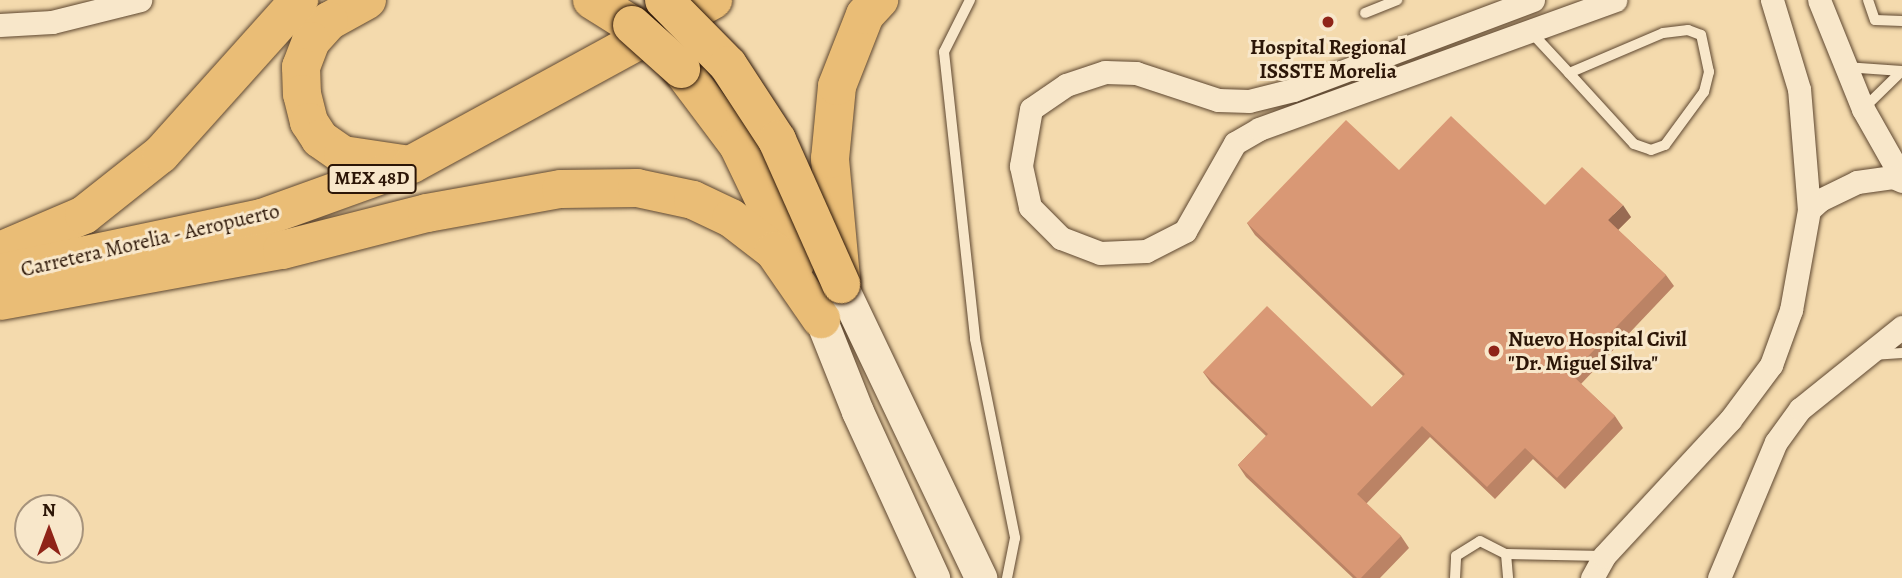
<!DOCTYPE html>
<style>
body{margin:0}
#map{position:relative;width:1902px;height:578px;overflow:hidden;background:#f4daad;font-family:Alegreya,serif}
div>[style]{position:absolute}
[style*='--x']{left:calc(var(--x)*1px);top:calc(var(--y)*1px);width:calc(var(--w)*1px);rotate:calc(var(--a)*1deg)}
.roads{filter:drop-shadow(0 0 2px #5e4730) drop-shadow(0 0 2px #5e4730)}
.lane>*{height:10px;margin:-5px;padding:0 5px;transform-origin:5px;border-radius:5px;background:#f8e7ca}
.street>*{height:23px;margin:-11.5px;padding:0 11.5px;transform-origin:11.5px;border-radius:11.5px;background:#f8e7ca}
.secondary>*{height:32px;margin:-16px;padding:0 16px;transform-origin:16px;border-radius:16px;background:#f8e7ca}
.highway>*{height:38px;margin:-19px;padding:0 19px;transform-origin:19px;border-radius:19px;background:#eabd76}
.bridges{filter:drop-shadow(0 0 2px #2c1607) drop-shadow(0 0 2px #2c1607)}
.highway-bridge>*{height:38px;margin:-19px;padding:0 19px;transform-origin:19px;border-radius:19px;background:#eabd76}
.wall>*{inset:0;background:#bb8365}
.shaded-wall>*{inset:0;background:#986a52}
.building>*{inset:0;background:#d99875}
.dots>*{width:19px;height:19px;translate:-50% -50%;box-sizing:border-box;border:4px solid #f8e7ca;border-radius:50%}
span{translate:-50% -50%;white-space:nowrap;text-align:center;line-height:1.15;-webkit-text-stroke:6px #f8e7ca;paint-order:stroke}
.shield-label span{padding:2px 5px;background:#f8e7ca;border:2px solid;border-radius:5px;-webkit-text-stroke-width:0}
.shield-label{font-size:19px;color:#2c1607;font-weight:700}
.poi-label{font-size:21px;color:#2c1607;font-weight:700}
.left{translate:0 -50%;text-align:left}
.street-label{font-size:21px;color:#2c1607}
.north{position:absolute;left:14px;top:494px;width:70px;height:70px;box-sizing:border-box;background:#f8e7ca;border:2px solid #a6937c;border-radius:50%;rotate:0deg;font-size:19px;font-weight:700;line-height:28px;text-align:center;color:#2c1607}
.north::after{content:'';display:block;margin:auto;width:24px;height:32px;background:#8f2418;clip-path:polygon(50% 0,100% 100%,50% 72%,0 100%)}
</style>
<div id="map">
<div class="roads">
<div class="lane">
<i style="--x:970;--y:0;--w:58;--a:116.6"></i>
<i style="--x:944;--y:52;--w:289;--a:83.8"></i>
<i style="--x:975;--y:339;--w:203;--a:78.6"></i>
<i style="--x:1015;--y:538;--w:41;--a:101.3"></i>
<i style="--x:1868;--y:0;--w:21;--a:71"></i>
<i style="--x:1875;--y:20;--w:27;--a:2"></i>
<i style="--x:1365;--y:13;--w:35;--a:-22"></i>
<i style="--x:1530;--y:31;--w:57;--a:47.1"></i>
<i style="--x:1569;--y:73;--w:96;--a:47.5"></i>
<i style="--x:1634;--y:144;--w:18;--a:19"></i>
<i style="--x:1651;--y:150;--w:15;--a:-20"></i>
<i style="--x:1665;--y:145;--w:66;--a:-53.7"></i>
<i style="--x:1704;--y:92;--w:21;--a:-76"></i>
<i style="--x:1709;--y:72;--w:38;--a:-102"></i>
<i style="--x:1701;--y:35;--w:14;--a:-159"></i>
<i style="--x:1688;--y:30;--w:25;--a:173"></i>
<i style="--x:1663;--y:33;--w:102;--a:156.9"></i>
<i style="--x:1845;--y:67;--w:57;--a:4"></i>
<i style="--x:1863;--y:109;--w:54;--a:-44.3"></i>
<i style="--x:1872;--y:355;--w:30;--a:-4"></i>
<i style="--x:1506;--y:554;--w:98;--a:1.2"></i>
<i style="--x:1455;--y:578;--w:22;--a:-87"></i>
<i style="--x:1456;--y:556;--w:28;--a:-32"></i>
<i style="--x:1480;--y:541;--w:29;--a:27"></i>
<i style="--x:1506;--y:554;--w:24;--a:85"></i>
</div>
<div class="street">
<i style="--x:1533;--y:0;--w:256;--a:159.4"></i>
<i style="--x:1293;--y:90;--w:45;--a:166"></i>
<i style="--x:1249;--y:101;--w:31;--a:-178"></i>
<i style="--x:1218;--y:100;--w:86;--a:-161.8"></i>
<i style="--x:1136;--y:73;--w:31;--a:-178"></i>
<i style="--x:1105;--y:72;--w:41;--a:161.6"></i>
<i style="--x:1066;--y:85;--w:42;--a:145.6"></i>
<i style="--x:1031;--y:109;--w:58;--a:100"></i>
<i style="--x:1021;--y:166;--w:42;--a:77.6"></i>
<i style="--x:1030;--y:207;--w:44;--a:45"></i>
<i style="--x:1061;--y:238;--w:42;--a:21"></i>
<i style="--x:1100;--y:253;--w:46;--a:-2.5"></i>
<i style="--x:1146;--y:251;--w:44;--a:-27.1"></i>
<i style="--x:1185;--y:231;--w:101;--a:-60.4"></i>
<i style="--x:1235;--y:143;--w:28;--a:-30"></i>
<i style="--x:1259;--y:129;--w:379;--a:-19.9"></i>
<i style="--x:1819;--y:0;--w:118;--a:68"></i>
<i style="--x:1863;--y:109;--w:79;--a:60.5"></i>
<i style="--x:0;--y:25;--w:52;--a:-3.3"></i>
<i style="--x:52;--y:22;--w:91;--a:-14"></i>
<i style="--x:1809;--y:210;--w:15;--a:-42"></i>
<i style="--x:1820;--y:200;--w:41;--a:-25.9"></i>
<i style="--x:1857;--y:182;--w:36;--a:-8"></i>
<i style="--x:1893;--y:177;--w:10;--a:24"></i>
<i style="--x:1592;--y:578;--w:25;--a:-61"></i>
<i style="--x:1604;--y:556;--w:185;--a:-47.2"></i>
<i style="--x:1730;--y:420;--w:69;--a:-53.3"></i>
<i style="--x:1771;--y:365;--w:59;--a:-70"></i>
<i style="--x:1791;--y:310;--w:102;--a:-79.8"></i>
<i style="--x:1809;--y:210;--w:121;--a:-94.7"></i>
<i style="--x:1799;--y:89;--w:93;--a:-106.9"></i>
<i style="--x:1719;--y:578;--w:147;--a:-67.3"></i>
<i style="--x:1776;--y:442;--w:41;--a:-54"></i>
<i style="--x:1800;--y:409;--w:131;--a:-38.8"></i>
</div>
<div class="secondary">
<i style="--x:841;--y:284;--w:326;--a:64.5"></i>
<i style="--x:821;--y:319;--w:100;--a:68.3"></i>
<i style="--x:858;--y:412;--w:183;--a:65.4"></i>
</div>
<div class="highway">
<i style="--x:367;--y:0;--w:43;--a:151.1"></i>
<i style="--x:329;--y:21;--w:27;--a:132"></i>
<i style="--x:311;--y:41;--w:28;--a:111"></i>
<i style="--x:301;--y:67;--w:27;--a:88"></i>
<i style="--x:302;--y:94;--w:29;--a:76"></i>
<i style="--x:309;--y:122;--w:20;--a:57"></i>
<i style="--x:320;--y:139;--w:28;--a:35"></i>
<i style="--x:343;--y:155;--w:61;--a:8.5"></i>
<i style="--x:592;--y:0;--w:47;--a:32"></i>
<i style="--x:681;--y:69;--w:95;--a:53.1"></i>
<i style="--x:738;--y:145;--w:132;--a:64.4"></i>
<i style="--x:0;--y:251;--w:91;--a:-23.2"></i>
<i style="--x:84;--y:215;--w:98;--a:-38.4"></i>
<i style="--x:161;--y:154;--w:207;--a:-48.1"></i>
<i style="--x:0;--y:273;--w:268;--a:-11.9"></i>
<i style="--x:262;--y:218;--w:159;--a:-19.8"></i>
<i style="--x:412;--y:164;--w:343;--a:-28.6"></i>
<i style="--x:841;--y:278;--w:120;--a:-95.3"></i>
<i style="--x:830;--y:159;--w:73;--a:-84.5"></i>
<i style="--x:837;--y:86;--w:76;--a:-68.5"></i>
<i style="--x:865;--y:15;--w:21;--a:-47"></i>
<i style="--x:0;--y:301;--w:287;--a:-10.3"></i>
<i style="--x:282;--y:250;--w:150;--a:-14.3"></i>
<i style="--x:427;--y:213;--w:136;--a:-10.2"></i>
<i style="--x:561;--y:189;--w:76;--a:-0.8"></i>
<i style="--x:637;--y:188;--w:57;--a:12.1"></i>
<i style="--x:693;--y:200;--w:42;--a:25.3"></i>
<i style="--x:731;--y:218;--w:54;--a:37.5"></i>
<i style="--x:774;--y:251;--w:83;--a:55.3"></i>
</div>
</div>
<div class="bridges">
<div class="highway-bridge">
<i style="--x:664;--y:0;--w:91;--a:45.4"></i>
<i style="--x:728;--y:65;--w:90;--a:56.8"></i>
<i style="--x:777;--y:140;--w:158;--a:66"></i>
<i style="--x:632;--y:25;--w:66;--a:41.9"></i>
</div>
</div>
<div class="wall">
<i style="clip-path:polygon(1399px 170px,1545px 205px,1631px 217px,1618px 230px,1666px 275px,1674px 286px,1581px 384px,1615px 416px,1623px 428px,1565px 489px,1533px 459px,1495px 499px,1430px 437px,1366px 504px,1401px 536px,1409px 548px,1380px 578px,1353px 578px,1246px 477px,1238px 465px,1266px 436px,1211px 383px,1203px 372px,1372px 407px,1403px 376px,1255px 235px,1247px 223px)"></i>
</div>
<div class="shaded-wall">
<i style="clip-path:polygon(1623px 205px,1631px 217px,1616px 232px,1608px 220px)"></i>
</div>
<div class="building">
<i style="clip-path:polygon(1451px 116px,1545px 205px,1582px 167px,1623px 205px,1608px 220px,1666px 275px,1571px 374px,1615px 416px,1557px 478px,1525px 448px,1487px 487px,1422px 426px,1357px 494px,1401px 536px,1361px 578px,1357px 578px,1238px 465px,1268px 434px,1203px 372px,1267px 306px,1372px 407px,1405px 374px,1247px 223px,1346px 120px,1399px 170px)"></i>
</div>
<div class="dots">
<i style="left:1328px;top:22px;background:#8f2418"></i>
<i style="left:1494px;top:351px;background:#8f2418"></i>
</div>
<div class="shield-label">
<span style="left:372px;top:179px">MEX 48D</span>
</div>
<div class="poi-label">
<span style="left:1328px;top:59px">Hospital Regional<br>ISSSTE Morelia</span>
<span class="left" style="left:1508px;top:351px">Nuevo Hospital Civil<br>"Dr. Miguel Silva"</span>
</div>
<div class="street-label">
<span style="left:150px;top:240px;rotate:-13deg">Carretera Morelia - Aeropuerto</span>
</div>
<div class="north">N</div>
</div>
